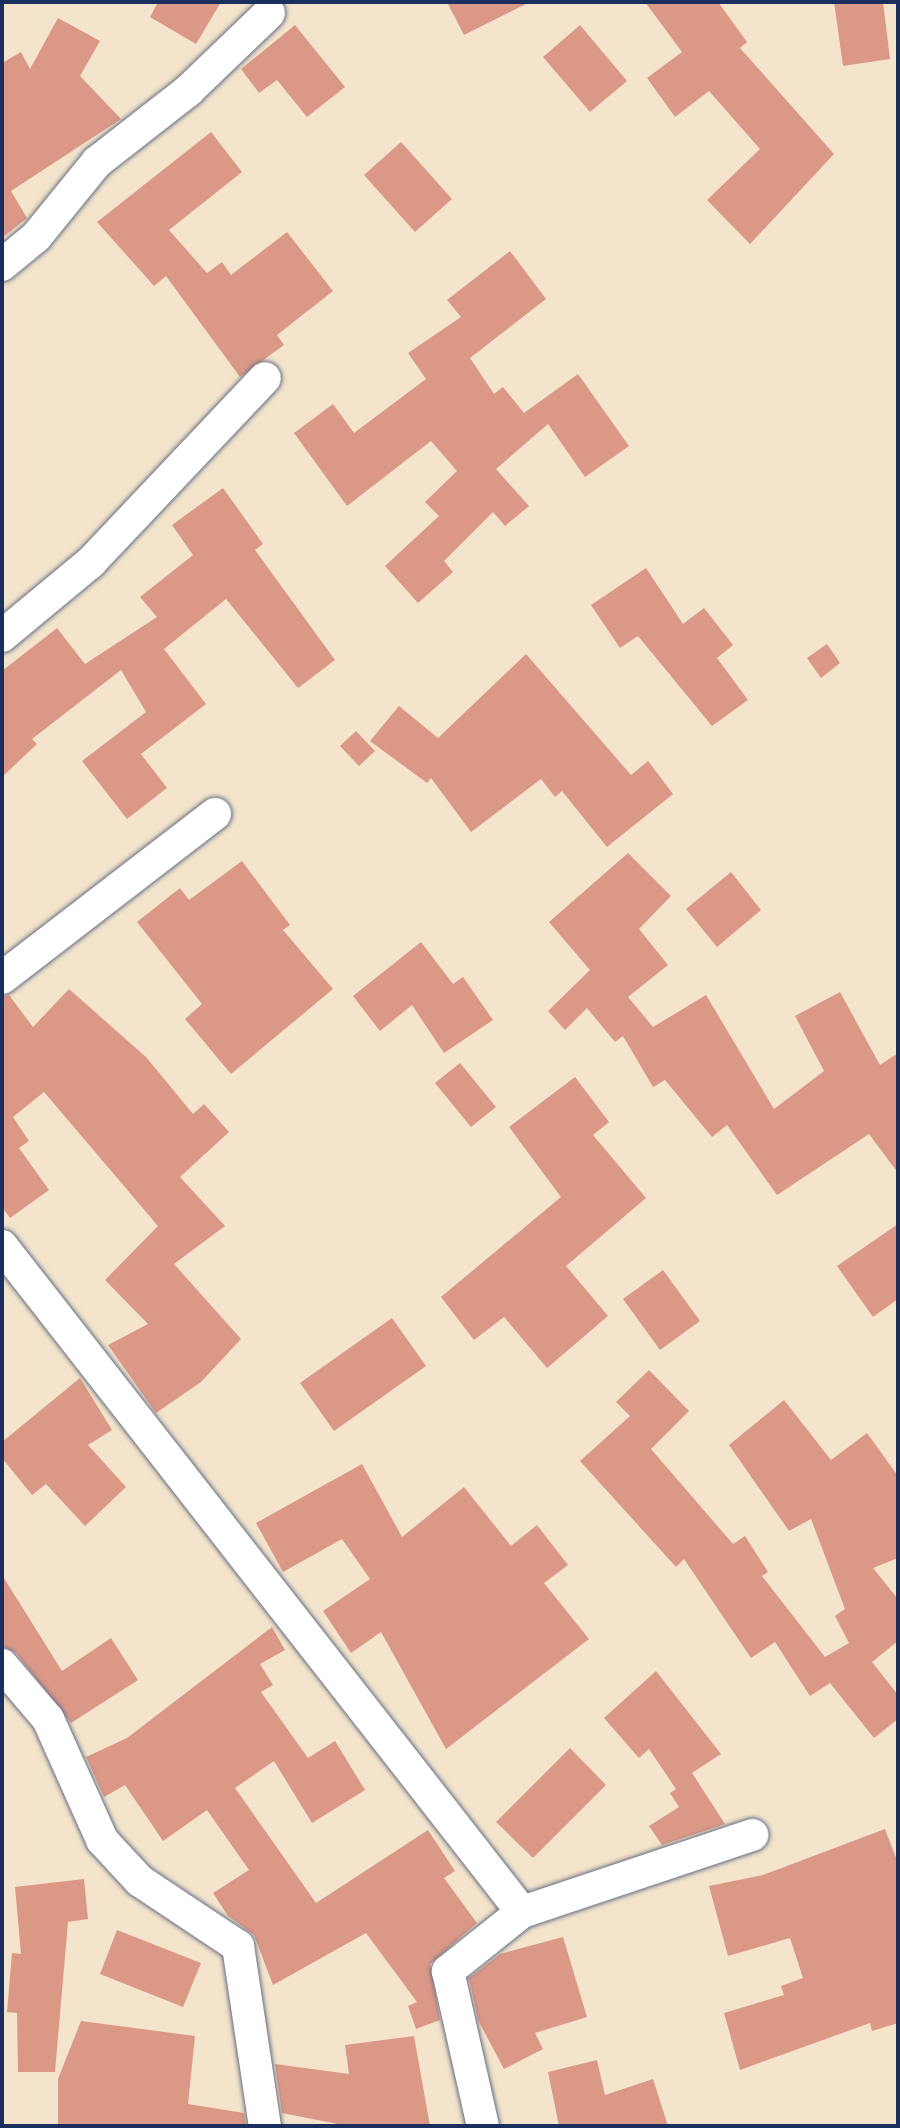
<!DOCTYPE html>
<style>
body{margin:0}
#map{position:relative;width:900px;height:2128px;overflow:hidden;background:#f3e4cb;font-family:"Architects Daughter",sans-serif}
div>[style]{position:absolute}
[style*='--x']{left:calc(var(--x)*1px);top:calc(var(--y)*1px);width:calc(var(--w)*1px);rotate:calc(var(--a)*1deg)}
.building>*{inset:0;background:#db9887}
.roads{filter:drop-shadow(0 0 2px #676e84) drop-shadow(0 0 2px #676e84)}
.street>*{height:32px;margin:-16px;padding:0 16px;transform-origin:16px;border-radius:16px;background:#fff}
span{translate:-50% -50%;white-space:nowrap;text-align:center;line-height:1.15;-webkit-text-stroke:6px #f7f3e8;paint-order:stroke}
.frame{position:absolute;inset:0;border:4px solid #1b2f5e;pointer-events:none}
</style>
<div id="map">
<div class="building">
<i style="clip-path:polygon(158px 2px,221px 2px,196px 44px,150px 17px)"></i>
<i style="clip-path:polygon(447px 2px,530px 2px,464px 35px)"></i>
<i style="clip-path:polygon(645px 2px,718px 2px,747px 42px,740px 48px,834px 154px,750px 244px,707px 200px,760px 149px,709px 91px,675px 117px,647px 78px,682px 52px)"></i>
<i style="clip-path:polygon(834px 2px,883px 2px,890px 59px,843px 66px)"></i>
<i style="clip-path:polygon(58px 18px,100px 41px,80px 76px,121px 119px,11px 191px,27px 218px,2px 238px,2px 63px,21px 52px,30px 69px)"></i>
<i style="clip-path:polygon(295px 25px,345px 87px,307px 117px,277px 80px,259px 93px,241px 69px)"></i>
<i style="clip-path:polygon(580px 25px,627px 81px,590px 112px,543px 57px)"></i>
<i style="clip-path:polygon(211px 132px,242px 172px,169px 230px,207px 273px,222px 262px,231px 275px,287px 232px,333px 291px,277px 335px,284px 345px,240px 377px,166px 276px,154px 286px,97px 222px)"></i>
<i style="clip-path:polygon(401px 142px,452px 199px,415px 232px,364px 175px)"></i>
<i style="clip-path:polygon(510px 251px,546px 299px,470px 358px,494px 394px,503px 387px,524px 413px,578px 374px,629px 446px,585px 477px,548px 424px,496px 469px,529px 506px,505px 526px,493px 512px,444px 561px,453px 572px,418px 603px,385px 566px,439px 516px,425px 502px,457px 471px,431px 441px,347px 506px,294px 433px,333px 404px,354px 433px,426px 379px,408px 353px,461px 317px,447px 300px)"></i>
<i style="clip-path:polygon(223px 488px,263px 544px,255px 550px,335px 660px,298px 688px,226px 599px,164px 649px,206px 704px,141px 754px,167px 788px,127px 819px,82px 761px,146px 712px,121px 670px,32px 739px,37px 744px,2px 777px,2px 671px,57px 628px,85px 664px,157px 617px,140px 597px,193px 555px,172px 525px)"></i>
<i style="clip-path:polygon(646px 568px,683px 624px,704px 608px,733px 645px,717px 658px,748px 700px,712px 726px,638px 636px,620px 648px,591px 605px)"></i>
<i style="clip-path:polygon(827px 644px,840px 663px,821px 678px,807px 658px)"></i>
<i style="clip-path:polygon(526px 654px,631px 775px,648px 761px,673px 794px,607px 847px,562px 791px,555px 797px,541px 779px,471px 832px,431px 778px,427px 783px,370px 741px,399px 706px,438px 738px)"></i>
<i style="clip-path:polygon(356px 731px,375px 751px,359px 766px,340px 746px)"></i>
<i style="clip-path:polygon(628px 853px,671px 896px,639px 929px,668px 965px,628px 997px,653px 1027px,706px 995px,774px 1109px,824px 1071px,795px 1016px,840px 992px,880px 1065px,898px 1053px,898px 1173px,869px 1134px,777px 1195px,727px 1125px,712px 1137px,665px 1080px,653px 1087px,623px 1036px,615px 1042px,587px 1008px,565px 1030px,548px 1011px,590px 970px,549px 922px)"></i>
<i style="clip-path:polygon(242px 861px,290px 925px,283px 930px,333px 989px,231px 1074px,185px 1019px,202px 1004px,137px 922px,180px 888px,189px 900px)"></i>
<i style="clip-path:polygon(731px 872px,761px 910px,717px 947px,686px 909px)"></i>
<i style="clip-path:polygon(421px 942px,453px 984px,463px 977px,493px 1020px,444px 1053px,412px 1005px,380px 1031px,353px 996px)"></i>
<i style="clip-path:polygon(69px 989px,146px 1057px,193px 1114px,204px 1104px,229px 1132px,180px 1177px,225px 1226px,174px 1264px,241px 1339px,201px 1382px,156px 1413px,108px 1345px,148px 1324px,105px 1280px,158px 1226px,44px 1092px,13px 1117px,29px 1141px,19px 1148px,49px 1190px,10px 1218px,2px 1207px,2px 997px,9px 995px,33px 1027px)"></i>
<i style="clip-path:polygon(460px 1063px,496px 1107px,471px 1127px,435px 1083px)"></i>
<i style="clip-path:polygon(575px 1077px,609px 1122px,593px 1135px,646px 1198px,566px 1266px,608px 1316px,547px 1368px,504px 1317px,474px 1340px,441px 1297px,561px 1197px,509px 1127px)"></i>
<i style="clip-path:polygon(898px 1224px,898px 1299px,873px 1317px,837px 1266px)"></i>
<i style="clip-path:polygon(663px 1270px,700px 1321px,660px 1350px,623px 1299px)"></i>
<i style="clip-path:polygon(392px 1318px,426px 1366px,334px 1431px,300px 1383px)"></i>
<i style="clip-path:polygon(649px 1370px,689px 1411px,651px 1449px,733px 1544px,745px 1536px,768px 1572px,762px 1576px,825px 1657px,849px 1643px,835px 1616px,845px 1609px,811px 1519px,789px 1531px,729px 1445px,784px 1400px,831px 1460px,867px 1433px,898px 1476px,898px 1558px,873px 1568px,898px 1599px,898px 1641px,872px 1662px,898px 1695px,898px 1719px,874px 1738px,830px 1683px,810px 1696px,775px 1642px,751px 1658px,684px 1559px,676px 1567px,580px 1461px,630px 1416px,616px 1402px)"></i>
<i style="clip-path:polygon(80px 1378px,112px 1430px,88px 1445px,126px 1487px,85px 1526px,46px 1484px,32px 1495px,2px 1458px,2px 1442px)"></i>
<i style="clip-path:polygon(362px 1464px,402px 1537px,464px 1487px,511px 1546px,537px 1525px,568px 1565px,544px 1583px,589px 1639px,446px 1749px,381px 1632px,351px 1653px,323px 1611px,370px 1579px,342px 1539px,283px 1572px,256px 1523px)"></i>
<i style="clip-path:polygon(2px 1575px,62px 1671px,111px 1638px,138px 1680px,71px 1723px,16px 1653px,2px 1646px)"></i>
<i style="clip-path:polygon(272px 1627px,285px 1650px,260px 1664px,273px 1685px,261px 1692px,308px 1758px,335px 1741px,365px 1790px,312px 1823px,274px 1761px,235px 1788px,316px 1903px,428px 1830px,455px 1871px,444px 1878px,477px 1923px,430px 1964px,440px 2020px,416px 2029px,408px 2006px,417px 2002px,366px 1933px,273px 1985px,254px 1935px,228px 1916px,213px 1893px,249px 1870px,207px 1810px,163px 1841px,125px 1785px,104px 1797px,86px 1757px,127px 1738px)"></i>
<i style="clip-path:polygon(656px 1671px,721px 1754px,692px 1773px,725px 1824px,662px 1845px,649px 1826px,679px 1807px,670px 1793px,676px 1789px,649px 1749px,639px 1758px,604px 1718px)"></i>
<i style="clip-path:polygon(570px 1748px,606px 1785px,533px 1858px,496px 1822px)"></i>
<i style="clip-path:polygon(885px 1829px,898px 1863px,898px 2023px,872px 2031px,870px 2023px,740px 2070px,724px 2013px,784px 1995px,781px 1986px,803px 1978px,790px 1938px,728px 1956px,709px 1886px,763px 1875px)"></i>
<i style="clip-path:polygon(84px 1879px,88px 1919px,68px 1922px,55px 2072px,18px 2072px,17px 2013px,7px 2012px,12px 1953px,21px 1954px,15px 1887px)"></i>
<i style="clip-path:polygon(117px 1930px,201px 1963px,183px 2007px,100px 1974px)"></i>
<i style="clip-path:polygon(563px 1937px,587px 2017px,535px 2033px,543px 2049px,504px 2069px,478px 2020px,469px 1978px,500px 1954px)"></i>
<i style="clip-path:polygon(81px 2021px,195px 2036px,188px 2104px,244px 2113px,246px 2126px,58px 2126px,58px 2079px)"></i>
<i style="clip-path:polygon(414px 2036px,430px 2126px,348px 2126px,282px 2113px,275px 2064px,349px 2074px,345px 2045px)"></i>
<i style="clip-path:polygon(597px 2060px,605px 2095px,653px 2079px,668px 2126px,559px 2126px,548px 2072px)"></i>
</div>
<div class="roads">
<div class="street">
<i style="--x:2;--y:265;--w:44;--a:-39.5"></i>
<i style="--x:36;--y:237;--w:97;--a:-50.9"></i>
<i style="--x:97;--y:162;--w:117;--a:-38"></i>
<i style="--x:189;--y:90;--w:111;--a:-43.9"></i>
<i style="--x:2;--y:636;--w:116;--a:-39.7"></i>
<i style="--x:91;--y:562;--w:253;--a:-46.6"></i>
<i style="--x:2;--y:978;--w:269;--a:-37.6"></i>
<i style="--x:2;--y:1246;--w:845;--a:52.02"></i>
<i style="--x:522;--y:1912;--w:95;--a:141.4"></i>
<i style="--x:448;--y:1971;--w:159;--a:77.3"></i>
<i style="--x:2;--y:1665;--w:71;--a:49.6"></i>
<i style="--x:48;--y:1719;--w:133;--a:65.9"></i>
<i style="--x:102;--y:1840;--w:56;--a:47.2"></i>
<i style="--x:140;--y:1881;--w:118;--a:33.6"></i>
<i style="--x:238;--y:1946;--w:182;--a:81.5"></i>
<i style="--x:522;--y:1912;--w:243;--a:-18.5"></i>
</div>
</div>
<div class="frame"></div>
</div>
